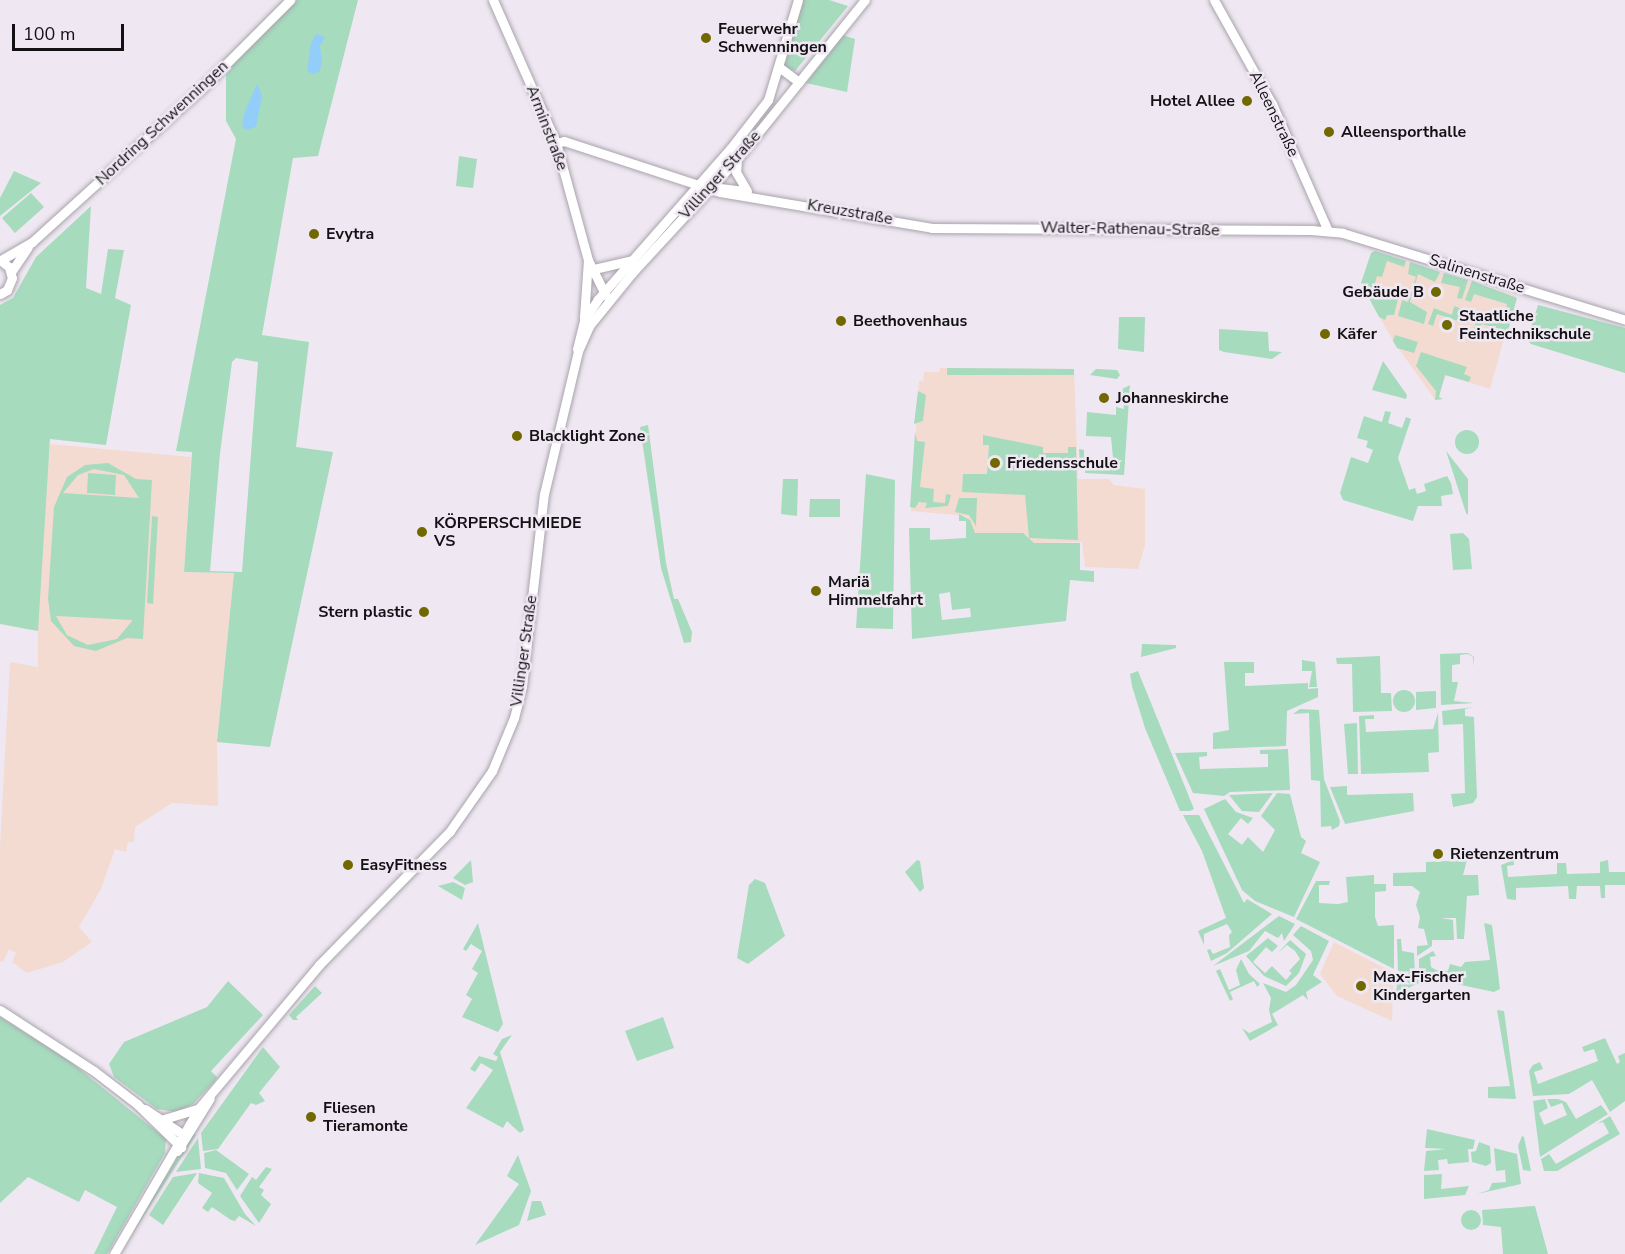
<!DOCTYPE html>
<meta charset="utf-8">
<style>
body{margin:0}
#map{position:relative;width:1625px;height:1254px;overflow:hidden;background:#efe8f2;font-family:"Nunito Sans",sans-serif}
div>[style]{position:absolute}
[style*='--x']{left:calc(var(--x)*1px);top:calc(var(--y)*1px);width:calc(var(--w)*1px);rotate:calc(var(--a)*1deg)}
.education>*{inset:0;background:#f4dbd2}
.green>*{inset:0;background:#a6dbbe}
.round{border-radius:50%}
.water>*{inset:0;background:#92cef9}
.roads{filter:drop-shadow(0 0 2px #a9a3ac) drop-shadow(0 0 2px #a9a3ac)}
.secondary>*{height:9px;margin:-4.5px;padding:0 4.5px;transform-origin:4.5px;border-radius:4.5px;background:#fff}
.dots>*{width:16px;height:16px;translate:-50% -50%;box-sizing:border-box;border:3px solid #efe8f2;border-radius:50%}
span{translate:-50% -50%;white-space:nowrap;text-align:center;line-height:1.15;-webkit-text-stroke:5px #efe8f2;paint-order:stroke}
.poi-label{font-size:16px;color:#131114;font-weight:700}
.left{translate:0 -50%;text-align:left}
.right{translate:-100% -50%;text-align:right}
.street-label{font-size:16px;color:#131114}
.scale{position:absolute;left:12px;top:24px;width:112px;height:27px;box-sizing:border-box;border:3px solid #131114;border-top:0;padding-left:8px;font-size:18px;line-height:21px;white-space:nowrap;color:#131114;-webkit-text-stroke:4px #efe8f2;paint-order:stroke}
</style>
<div id="map">
<div class="education">
<i style="clip-path:polygon(1375px 253px,1516px 296px,1490px 389px,1446px 375px,1436px 401px,1393px 341px,1361px 283px)"></i>
<i style="clip-path:polygon(940px 368px,1074px 369px,1078px 479px,1109px 479px,1114px 485px,1145px 489px,1145px 545px,1138px 569px,1085px 567px,1082px 542px,971px 545px,971px 522px,966px 516px,911px 511px,919px 381px,923px 381px,924px 372px,939px 372px)"></i>
<i style="clip-path:polygon(50px 444px,191px 457px,184px 572px,234px 573px,217px 742px,218px 806px,172px 803px,135px 827px,134px 842px,128px 842px,126px 852px,115px 849px,101px 889px,79px 927px,92px 942px,63px 962px,27px 973px,12px 962px,16px 953px,12px 951px,9px 949px,3px 962px,0 961px,0 846px,10px 662px,38px 667px,38px 590px)"></i>
<i style="clip-path:polygon(1334px 942px,1394px 973px,1392px 1021px,1337px 996px,1320px 974px)"></i>
</div>
<div class="green">
<i style="clip-path:polygon(evenodd,297px 0,358px 0,318px 156px,293px 158px,262px 335px,309px 342px,296px 447px,333px 452px,270px 747px,217px 742px,234px 573px,184px 572px,192px 452px,176px 451px,236px 139px,226px 121px,226px 69px,297px 0,236px 358px,258px 362px,242px 572px,210px 571px,220px 453px,232px 362px,236px 358px)"></i>
<i style="clip-path:polygon(803px 0,829px 0,848px 6px,795px 71px,784px 67px)"></i>
<i style="clip-path:polygon(843px 35px,855px 39px,847px 92px,806px 83px)"></i>
<i style="clip-path:polygon(459px 156px,477px 159px,473px 188px,456px 186px)"></i>
<i style="clip-path:polygon(14px 171px,41px 183px,0 216px,0 198px)"></i>
<i style="clip-path:polygon(31px 193px,44px 207px,15px 233px,2px 218px)"></i>
<i style="clip-path:polygon(91px 206px,86px 288px,101px 294px,108px 249px,124px 250px,115px 298px,131px 305px,106px 445px,50px 439px,38px 631px,0 624px,0 305px,13px 298px,36px 257px)"></i>
<i style="clip-path:polygon(1375px 251px,1406px 261px,1404px 267px,1387px 261px,1382px 277px,1377px 276px,1373px 291px,1398px 299px,1394px 315px,1387px 315px,1385px 320px,1379px 317px,1361px 283px,1371px 253px)"></i>
<i style="clip-path:polygon(1410px 262px,1440px 272px,1435px 282px,1418px 274px,1410px 302px,1427px 312px,1424px 324px,1398px 316px,1402px 300px,1408px 302px,1416px 277px,1408px 274px)"></i>
<i style="clip-path:polygon(1444px 273px,1468px 280px,1462px 299px,1457px 298px,1460px 287px,1441px 283px)"></i>
<i style="clip-path:polygon(1472px 281px,1517px 298px,1507px 335px,1499px 342px,1499px 329px,1482px 324px,1477px 338px,1472px 336px,1478px 315px,1504px 322px,1507px 304px,1474px 294px,1471px 302px,1465px 300px)"></i>
<i style="clip-path:polygon(1538px 305px,1625px 328px,1625px 373px,1531px 344px,1527px 340px)"></i>
<i style="clip-path:polygon(1454px 306px,1462px 309px,1458px 321px,1437px 314px,1433px 326px,1428px 324px,1434px 308px,1452px 315px)"></i>
<i style="clip-path:polygon(1119px 317px,1145px 317px,1144px 352px,1118px 349px)"></i>
<i style="clip-path:polygon(1219px 329px,1268px 332px,1269px 351px,1282px 352px,1272px 359px,1224px 352px,1219px 350px)"></i>
<i style="clip-path:polygon(1395px 335px,1418px 342px,1414px 353px,1397px 348px,1393px 341px)"></i>
<i style="clip-path:polygon(1421px 352px,1467px 367px,1464px 374px,1471px 377px,1469px 382px,1445px 375px,1439px 397px,1443px 399px,1435px 400px,1436px 391px,1416px 366px)"></i>
<i style="clip-path:polygon(1383px 361px,1407px 395px,1406px 399px,1372px 390px)"></i>
<i style="clip-path:polygon(947px 368px,1074px 369px,1074px 375px,947px 375px)"></i>
<i style="clip-path:polygon(1096px 369px,1117px 370px,1120px 375px,1117px 379px,1090px 375px)"></i>
<i style="clip-path:polygon(1130px 385px,1124px 475px,1085px 473px,1085px 467px,1080px 469px,1079px 449px,1084px 450px,1084px 457px,1090px 457px,1090px 462px,1108px 463px,1113px 458px,1111px 437px,1086px 436px,1087px 412px,1116px 415px,1116px 407px,1124px 409px,1122px 389px)"></i>
<i style="clip-path:polygon(918px 391px,926px 395px,923px 421px,914px 424px)"></i>
<i style="clip-path:polygon(1385px 411px,1391px 412px,1388px 423px,1402px 428px,1406px 417px,1411px 419px,1398px 458px,1409px 490px,1415px 488px,1417px 494px,1426px 491px,1424px 484px,1447px 476px,1451px 483px,1453px 494px,1441px 496px,1442px 506px,1418px 506px,1413px 521px,1343px 500px,1340px 493px,1351px 457px,1368px 463px,1373px 450px,1366px 447px,1368px 441px,1357px 438px,1364px 416px,1382px 422px)"></i>
<i style="clip-path:polygon(648px 425px,666px 563px,674px 599px,678px 599px,692px 632px,691px 642px,684px 643px,661px 568px,640px 427px)"></i>
<i class="round" style="left:1455px;top:430px;width:24px;height:24px"></i>
<i style="clip-path:polygon(915px 432px,917px 441px,925px 442px,920px 487px,934px 489px,933px 502px,945px 503px,946px 494px,951px 495px,948px 506px,925px 508px,927px 503px,919px 502px,915px 508px,910px 507px)"></i>
<i style="clip-path:polygon(983px 435px,1043px 447px,1043px 453px,1068px 453px,1068px 447px,1076px 447px,1078px 540px,1029px 538px,1025px 495px,962px 492px,963px 474px,987px 474px,989px 445px,983px 445px)"></i>
<i style="clip-path:polygon(1446px 451px,1468px 479px,1468px 515px,1466px 513px)"></i>
<i style="clip-path:polygon(evenodd,108px 463px,136px 479px,152px 480px,143px 639px,127px 638px,96px 651px,74px 646px,51px 621px,48px 599px,54px 507px,67px 477px,85px 465px,108px 463px,94px 469px,124px 475px,139px 498px,63px 493px,78px 475px,94px 469px,108px 463px,56px 616px,132px 620px,132px 621px,117px 639px,88px 645px,67px 635px,56px 616px)"></i>
<i style="clip-path:polygon(88px 473px,116px 475px,115px 495px,87px 493px)"></i>
<i style="clip-path:polygon(866px 474px,895px 480px,893px 629px,856px 628px)"></i>
<i style="clip-path:polygon(783px 479px,798px 479px,797px 516px,781px 514px)"></i>
<i style="clip-path:polygon(959px 498px,977px 498px,976px 526px,969px 515px,955px 512px)"></i>
<i style="clip-path:polygon(810px 499px,840px 499px,840px 517px,809px 517px)"></i>
<i style="clip-path:polygon(evenodd,959px 514px,970px 520px,975px 533px,1023px 533px,1034px 543px,1080px 543px,1080px 570px,1094px 571px,1094px 582px,1070px 580px,1066px 621px,912px 639px,909px 528px,930px 528px,930px 540px,966px 538px,966px 521px,959px 521px,959px 514px,950px 592px,952px 610px,970px 608px,971px 617px,942px 620px,939px 594px,950px 592px)"></i>
<i style="clip-path:polygon(152px 516px,158px 517px,153px 604px,147px 603px)"></i>
<i style="clip-path:polygon(1463px 533px,1469px 539px,1472px 569px,1453px 570px,1450px 534px)"></i>
<i style="clip-path:polygon(1142px 644px,1176px 645px,1176px 648px,1141px 657px)"></i>
<i style="clip-path:polygon(1468px 653px,1474px 657px,1474px 667px,1473px 657px,1468px 654px,1460px 655px,1460px 664px,1452px 665px,1452px 682px,1458px 682px,1454px 701px,1474px 703px,1441px 705px,1440px 654px)"></i>
<i style="clip-path:polygon(1380px 656px,1381px 693px,1391px 693px,1392px 711px,1353px 712px,1352px 664px,1337px 664px,1336px 658px)"></i>
<i style="clip-path:polygon(1302px 660px,1315px 662px,1317px 687px,1309px 687px,1312px 671px,1302px 671px)"></i>
<i style="clip-path:polygon(1224px 662px,1254px 662px,1254px 673px,1245px 673px,1245px 686px,1308px 683px,1308px 689px,1318px 688px,1318px 697px,1287px 711px,1286px 746px,1213px 749px,1213px 733px,1229px 730px)"></i>
<i style="clip-path:polygon(1138px 671px,1194px 809px,1190px 811px,1180px 811px,1145px 728px,1132px 686px,1130px 674px)"></i>
<i class="round" style="left:1393px;top:690px;width:22px;height:22px"></i>
<i style="clip-path:polygon(1436px 691px,1436px 708px,1416px 710px,1416px 692px)"></i>
<i style="clip-path:polygon(1474px 707px,1465px 709px,1465px 716px,1474px 717px,1477px 797px,1473px 803px,1453px 807px,1451px 794px,1465px 793px,1463px 724px,1443px 725px,1442px 711px)"></i>
<i style="clip-path:polygon(1300px 709px,1319px 710px,1324px 779px,1340px 821px,1339px 826px,1332px 830px,1331px 826px,1321px 827px,1320px 781px,1311px 780px,1309px 713px,1293px 714px)"></i>
<i style="clip-path:polygon(1438px 713px,1439px 752px,1428px 753px,1429px 772px,1361px 774px,1359px 716px,1374px 715px,1374px 719px,1365px 719px,1366px 732px,1433px 729px)"></i>
<i style="clip-path:polygon(1357px 723px,1358px 774px,1348px 774px,1344px 724px)"></i>
<i style="clip-path:polygon(1288px 749px,1290px 790px,1230px 792px,1224px 796px,1193px 793px,1175px 753px,1207px 752px,1207px 756px,1199px 757px,1200px 769px,1268px 767px,1268px 754px,1260px 754px,1260px 750px)"></i>
<i style="clip-path:polygon(1347px 786px,1347px 795px,1413px 793px,1414px 811px,1345px 824px,1330px 787px)"></i>
<i style="clip-path:polygon(1273px 793px,1259px 812px,1242px 811px,1229px 795px)"></i>
<i style="clip-path:polygon(1277px 793px,1290px 794px,1301px 837px,1306px 841px,1301px 853px,1320px 862px,1294px 917px,1255px 901px,1242px 890px,1204px 809px,1225px 799px,1236px 812px,1253px 818px,1248px 824px,1241px 818px,1228px 834px,1242px 845px,1248px 837px,1263px 852px,1275px 830px,1261px 816px)"></i>
<i style="clip-path:polygon(1183px 815px,1199px 815px,1244px 903px,1247px 899px,1272px 914px,1227px 953px,1211px 961px,1207px 950px,1210px 949px,1213px 954px,1230px 947px,1229px 935px,1232px 932px,1227px 924px,1204px 934px,1204px 945px,1198px 931px,1226px 918px,1202px 851px)"></i>
<i style="clip-path:polygon(471px 860px,473px 882px,465px 885px,453px 878px)"></i>
<i style="clip-path:polygon(917px 860px,920px 861px,924px 888px,920px 892px,905px 872px)"></i>
<i style="clip-path:polygon(1467px 860px,1463px 875px,1478px 875px,1479px 895px,1467px 896px,1464px 939px,1457px 939px,1456px 918px,1441px 918px,1453px 920px,1454px 940px,1432px 940px,1432px 946px,1417px 956px,1417px 946px,1428px 945px,1424px 929px,1418px 928px,1420px 917px,1416px 905px,1420px 892px,1412px 886px,1393px 886px,1393px 873px,1426px 872px,1426px 862px)"></i>
<i style="clip-path:polygon(1514px 860px,1514px 865px,1507px 866px,1508px 877px,1557px 874px,1557px 863px,1566px 863px,1567px 874px,1600px 873px,1600px 862px,1608px 860px,1609px 872px,1625px 872px,1625px 885px,1605px 885px,1605px 898px,1601px 898px,1600px 886px,1577px 886px,1576px 899px,1569px 899px,1568px 886px,1516px 888px,1516px 900px,1507px 899px,1501px 865px)"></i>
<i style="clip-path:polygon(1374px 875px,1374px 884px,1386px 884px,1386px 891px,1375px 892px,1375px 917px,1378px 926px,1394px 925px,1394px 969px,1296px 919px,1316px 881px,1330px 881px,1329px 885px,1319px 885px,1319px 903px,1338px 904px,1348px 902px,1346px 877px)"></i>
<i style="clip-path:polygon(755px 879px,765px 883px,785px 936px,748px 964px,737px 958px,749px 885px)"></i>
<i style="clip-path:polygon(453px 882px,465px 888px,462px 900px,438px 886px)"></i>
<i style="clip-path:polygon(1279px 916px,1295px 924px,1284px 941px,1282px 933px,1278px 938px,1265px 931px,1249px 951px,1213px 966px)"></i>
<i style="clip-path:polygon(478px 923px,503px 1024px,498px 1032px,462px 1017px,472px 999px,466px 995px,478px 973px,472px 969px,482px 951px,471px 944px,466px 951px,463px 949px)"></i>
<i style="clip-path:polygon(1484px 923px,1492px 925px,1500px 989px,1494px 992px,1419px 976px,1419px 959px,1433px 951px,1436px 956px,1430px 957px,1431px 967px,1436px 970px,1448px 971px,1450px 964px,1461px 967px,1465px 962px,1490px 960px)"></i>
<i style="clip-path:polygon(1301px 926px,1329px 941px,1313px 975px,1322px 982px,1306px 992px,1308px 1000px,1303px 995px,1272px 1014px,1278px 1025px,1250px 1041px,1242px 1028px,1249px 1033px,1272px 1022px,1269px 1010px,1271px 998px,1263px 983px,1286px 992px,1296px 985px,1313px 960px,1311px 951px,1293px 935px)"></i>
<i style="clip-path:polygon(1268px 938px,1278px 946px,1272px 952px,1266px 947px,1253px 962px,1265px 973px,1272px 966px,1286px 980px,1292px 973px,1289px 971px,1300px 959px,1295px 951px,1287px 945px,1278px 953px,1290px 940px,1306px 954px,1299px 973px,1286px 986px,1264px 976px,1246px 956px)"></i>
<i style="clip-path:polygon(1397px 939px,1401px 939px,1402px 951px,1414px 953px,1415px 975px,1398px 971px)"></i>
<i style="clip-path:polygon(1241px 959px,1249px 974px,1260px 984px,1257px 987px,1254px 981px,1230px 992px,1233px 999px,1230px 1001px,1216px 971px,1220px 969px,1229px 990px,1240px 985px,1236px 970px)"></i>
<i style="clip-path:polygon(1398px 975px,1424px 981px,1396px 993px)"></i>
<i style="clip-path:polygon(228px 981px,263px 1015px,211px 1071px,217px 1077px,215px 1081px,193px 1104px,176px 1112px,157px 1109px,114px 1077px,109px 1064px,124px 1042px,207px 1007px)"></i>
<i style="clip-path:polygon(315px 986px,322px 993px,296px 1017px,298px 1020px,293px 1020px,289px 1015px)"></i>
<i style="clip-path:polygon(1497px 1010px,1504px 1011px,1516px 1099px,1488px 1098px,1488px 1087px,1510px 1086px)"></i>
<i style="clip-path:polygon(0 1017px,67px 1059px,166px 1139px,165px 1153px,107px 1254px,94px 1254px,117px 1207px,85px 1190px,79px 1202px,28px 1177px,0 1203px)"></i>
<i style="clip-path:polygon(663px 1017px,674px 1048px,637px 1061px,625px 1031px)"></i>
<i style="clip-path:polygon(512px 1035px,500px 1052px,524px 1130px,520px 1133px,507px 1121px,503px 1128px,466px 1108px,493px 1070px,481px 1063px,475px 1072px,470px 1069px,479px 1056px,496px 1061px,498px 1057px,493px 1054px,502px 1039px)"></i>
<i style="clip-path:polygon(1605px 1038px,1617px 1064px,1620px 1062px,1618px 1056px,1625px 1053px,1625px 1101px,1610px 1112px,1592px 1080px,1569px 1094px,1533px 1096px,1529px 1071px,1533px 1065px,1540px 1062px,1543px 1069px,1534px 1072px,1538px 1084px,1598px 1061px,1594px 1049px,1584px 1052px,1582px 1047px)"></i>
<i style="clip-path:polygon(263px 1047px,280px 1067px,259px 1093px,265px 1101px,256px 1105px,251px 1103px,218px 1149px,203px 1151px,201px 1133px)"></i>
<i style="clip-path:polygon(1558px 1099px,1566px 1102px,1576px 1119px,1601px 1105px,1608px 1114px,1540px 1157px,1533px 1101px,1545px 1099px,1548px 1108px,1539px 1113px,1544px 1125px,1567px 1115px,1562px 1103px,1551px 1107px,1547px 1099px)"></i>
<i style="clip-path:polygon(1610px 1116px,1620px 1134px,1557px 1171px,1544px 1171px,1541px 1159px,1549px 1154px,1556px 1164px,1609px 1133px,1603px 1122px,1597px 1124px)"></i>
<i style="clip-path:polygon(1427px 1129px,1475px 1140px,1473px 1149px,1468px 1149px,1469px 1162px,1448px 1164px,1447px 1159px,1438px 1160px,1439px 1170px,1424px 1171px,1426px 1151px,1446px 1149px,1425px 1148px)"></i>
<i style="clip-path:polygon(193px 1133px,196px 1135px,119px 1254px,147px 1206px)"></i>
<i style="clip-path:polygon(1522px 1136px,1524px 1137px,1531px 1171px,1523px 1170px,1518px 1146px)"></i>
<i style="clip-path:polygon(198px 1138px,201px 1169px,176px 1172px)"></i>
<i style="clip-path:polygon(1479px 1142px,1490px 1146px,1491px 1163px,1486px 1166px,1472px 1162px,1471px 1152px,1476px 1151px)"></i>
<i style="clip-path:polygon(1494px 1148px,1517px 1154px,1521px 1184px,1477px 1194px,1489px 1190px,1492px 1183px,1506px 1182px,1505px 1170px,1496px 1171px)"></i>
<i style="clip-path:polygon(216px 1150px,249px 1174px,237px 1190px,226px 1173px,205px 1168px,204px 1153px)"></i>
<i style="clip-path:polygon(518px 1155px,531px 1191px,519px 1225px,475px 1245px,519px 1184px,507px 1176px)"></i>
<i style="clip-path:polygon(266px 1167px,272px 1169px,259px 1187px,264px 1190px,261px 1195px,271px 1204px,259px 1223px,240px 1196px,252px 1177px,256px 1180px)"></i>
<i style="clip-path:polygon(197px 1173px,163px 1225px,149px 1215px,173px 1177px)"></i>
<i style="clip-path:polygon(199px 1173px,224px 1178px,245px 1214px,256px 1226px,239px 1216px,235px 1221px,231px 1220px,212px 1207px,208px 1212px,202px 1208px,212px 1193px,198px 1183px)"></i>
<i style="clip-path:polygon(1442px 1174px,1441px 1189px,1469px 1186px,1465px 1195px,1424px 1199px,1424px 1175px)"></i>
<i style="clip-path:polygon(532px 1201px,541px 1201px,546px 1215px,527px 1221px)"></i>
<i style="clip-path:polygon(1535px 1206px,1548px 1254px,1503px 1254px,1501px 1227px,1483px 1225px,1482px 1210px)"></i>
<i class="round" style="left:1461px;top:1210px;width:20px;height:20px"></i>
</div>
<div class="water">
<i style="clip-path:polygon(316px 34px,325px 37px,320px 46px,322px 63px,319px 72px,313px 74px,307px 71px,311px 43px)"></i>
<i style="clip-path:polygon(257px 84px,262px 95px,256px 127px,245px 130px,242px 124px,245px 111px)"></i>
</div>
<div class="roads">
<div class="secondary">
<i style="--x:493;--y:0;--w:156;--a:66.2"></i>
<i style="--x:556;--y:143;--w:121;--a:74.7"></i>
<i style="--x:588;--y:260;--w:40;--a:63.4"></i>
<i style="--x:1214;--y:0;--w:119;--a:60.9"></i>
<i style="--x:1272;--y:104;--w:139;--a:66.2"></i>
<i style="--x:779;--y:67;--w:25;--a:37"></i>
<i style="--x:556;--y:143;--w:8;--a:-14"></i>
<i style="--x:564;--y:141;--w:164;--a:18.1"></i>
<i style="--x:720;--y:192;--w:215;--a:9.6"></i>
<i style="--x:932;--y:228;--w:379;--a:0.3"></i>
<i style="--x:1311;--y:230;--w:32;--a:5"></i>
<i style="--x:1343;--y:233;--w:295;--a:17.1"></i>
<i style="--x:737;--y:159;--w:13;--a:94"></i>
<i style="--x:736;--y:172;--w:22;--a:60"></i>
<i style="--x:712;--y:187;--w:34;--a:7"></i>
<i style="--x:0;--y:260;--w:11;--a:38"></i>
<i style="--x:9;--y:267;--w:11;--a:75"></i>
<i style="--x:12;--y:278;--w:13;--a:113"></i>
<i style="--x:7;--y:290;--w:8;--a:150"></i>
<i style="--x:1;--y:260;--w:36;--a:-30"></i>
<i style="--x:32;--y:242;--w:228;--a:-42.2"></i>
<i style="--x:201;--y:89;--w:126;--a:-45"></i>
<i style="--x:594;--y:269;--w:39;--a:-13"></i>
<i style="--x:11;--y:272;--w:30;--a:-56"></i>
<i style="--x:584;--y:317;--w:57;--a:-86"></i>
<i style="--x:577;--y:349;--w:30;--a:-76"></i>
<i style="--x:584;--y:320;--w:25;--a:-56"></i>
<i style="--x:598;--y:299;--w:200;--a:-48.7"></i>
<i style="--x:730;--y:149;--w:62;--a:-52.2"></i>
<i style="--x:768;--y:100;--w:104;--a:-73.3"></i>
<i style="--x:0;--y:1010;--w:112;--a:33"></i>
<i style="--x:94;--y:1071;--w:54;--a:37.5"></i>
<i style="--x:137;--y:1104;--w:62;--a:44.3"></i>
<i style="--x:145;--y:1109;--w:48;--a:34"></i>
<i style="--x:164;--y:1119;--w:37;--a:-17"></i>
<i style="--x:177;--y:1151;--w:62;--a:-58.1"></i>
<i style="--x:114;--y:1254;--w:169;--a:-59.8"></i>
<i style="--x:199;--y:1108;--w:187;--a:-50"></i>
<i style="--x:319;--y:965;--w:187;--a:-45.6"></i>
<i style="--x:450;--y:831;--w:73;--a:-55"></i>
<i style="--x:492;--y:771;--w:57;--a:-67.5"></i>
<i style="--x:514;--y:718;--w:33;--a:-76"></i>
<i style="--x:522;--y:686;--w:193;--a:-83.5"></i>
<i style="--x:544;--y:494;--w:147;--a:-76.6"></i>
<i style="--x:578;--y:351;--w:27;--a:-66"></i>
<i style="--x:589;--y:326;--w:68;--a:-50.9"></i>
<i style="--x:632;--y:273;--w:155;--a:-47.4"></i>
<i style="--x:737;--y:159;--w:204;--a:-51.2"></i>
</div>
</div>
<div class="dots">
<i style="left:706px;top:38px;background:#726800"></i>
<i style="left:1247px;top:101px;background:#726800"></i>
<i style="left:1329px;top:132px;background:#726800"></i>
<i style="left:314px;top:234px;background:#726800"></i>
<i style="left:1436px;top:292px;background:#726800"></i>
<i style="left:841px;top:321px;background:#726800"></i>
<i style="left:1447px;top:325px;background:#726800"></i>
<i style="left:1325px;top:334px;background:#726800"></i>
<i style="left:1104px;top:398px;background:#726800"></i>
<i style="left:517px;top:436px;background:#726800"></i>
<i style="left:995px;top:463px;background:#726800"></i>
<i style="left:422px;top:532px;background:#726800"></i>
<i style="left:816px;top:591px;background:#726800"></i>
<i style="left:424px;top:612px;background:#726800"></i>
<i style="left:1438px;top:854px;background:#726800"></i>
<i style="left:348px;top:865px;background:#726800"></i>
<i style="left:1361px;top:986px;background:#726800"></i>
<i style="left:311px;top:1117px;background:#726800"></i>
</div>
<div class="poi-label">
<span class="left" style="left:718px;top:38px">Feuerwehr<br>Schwenningen</span>
<span class="right" style="left:1235px;top:101px">Hotel Allee</span>
<span class="left" style="left:1341px;top:132px">Alleensporthalle</span>
<span class="left" style="left:326px;top:234px">Evytra</span>
<span class="right" style="left:1424px;top:292px">Gebäude B</span>
<span class="left" style="left:1459px;top:325px">Staatliche<br>Feintechnikschule</span>
<span class="left" style="left:853px;top:321px">Beethovenhaus</span>
<span class="left" style="left:1337px;top:334px">Käfer</span>
<span class="left" style="left:1116px;top:398px">Johanneskirche</span>
<span class="left" style="left:529px;top:436px">Blacklight Zone</span>
<span class="left" style="left:1007px;top:463px">Friedensschule</span>
<span class="left" style="left:434px;top:532px">KÖRPERSCHMIEDE<br>VS</span>
<span class="left" style="left:828px;top:591px">Mariä<br>Himmelfahrt</span>
<span class="right" style="left:412px;top:612px">Stern plastic</span>
<span class="left" style="left:1450px;top:854px">Rietenzentrum</span>
<span class="left" style="left:360px;top:865px">EasyFitness</span>
<span class="left" style="left:1373px;top:986px">Max-Fischer<br>Kindergarten</span>
<span class="left" style="left:323px;top:1117px">Fliesen<br>Tieramonte</span>
</div>
<div class="street-label">
<span style="left:1274px;top:114px;rotate:64deg">Alleenstraße</span>
<span style="left:162px;top:123px;rotate:-43deg">Nordring Schwenningen</span>
<span style="left:547px;top:128px;rotate:69deg">Arminstraße</span>
<span style="left:720px;top:175px;rotate:-48deg">Villinger Straße</span>
<span style="left:850px;top:212px;rotate:10deg">Kreuzstraße</span>
<span style="left:1130px;top:229px;rotate:1deg">Walter-Rathenau-Straße</span>
<span style="left:1477px;top:274px;rotate:17deg">Salinenstraße</span>
<span style="left:524px;top:651px;rotate:-82deg">Villinger Straße</span>
</div>
<div class="scale">100 m</div>
</div>
